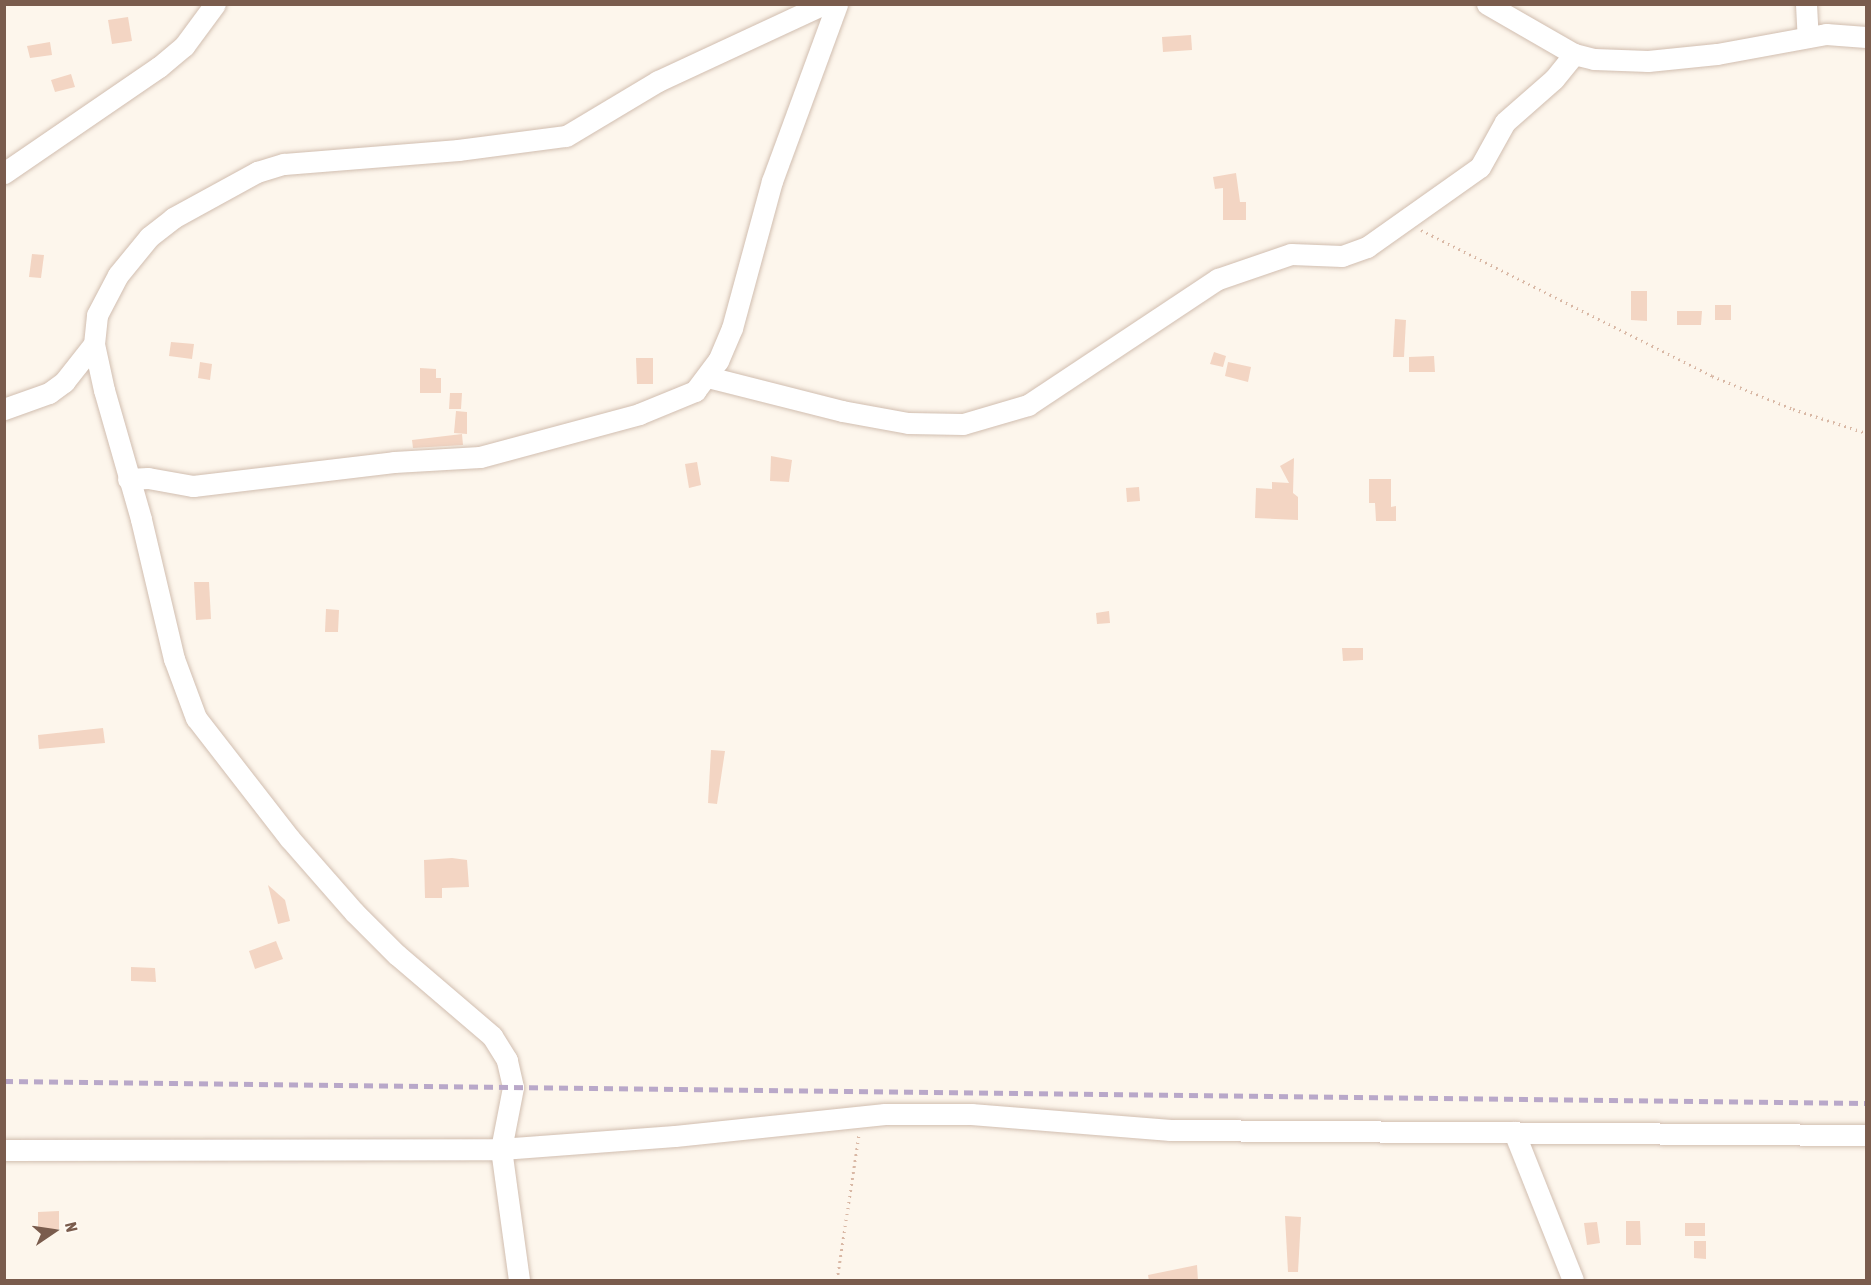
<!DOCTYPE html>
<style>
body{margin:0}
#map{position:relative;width:1871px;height:1285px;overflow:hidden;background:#fdf6ec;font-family:"Asap Condensed",sans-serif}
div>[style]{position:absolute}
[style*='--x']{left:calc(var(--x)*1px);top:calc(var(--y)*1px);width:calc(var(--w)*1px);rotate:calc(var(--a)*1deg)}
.building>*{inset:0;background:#f3d5c3}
.path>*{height:3px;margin-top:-1.5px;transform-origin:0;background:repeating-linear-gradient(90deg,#d9b8a5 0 1.5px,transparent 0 6px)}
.roads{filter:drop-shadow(0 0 2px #d1beb0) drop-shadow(0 0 2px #d1beb0)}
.minor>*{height:21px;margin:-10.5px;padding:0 10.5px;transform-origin:10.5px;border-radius:10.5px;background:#fff}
.rail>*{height:4.5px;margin-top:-2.25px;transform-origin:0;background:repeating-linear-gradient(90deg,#b9a8c9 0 9px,transparent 0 15px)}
span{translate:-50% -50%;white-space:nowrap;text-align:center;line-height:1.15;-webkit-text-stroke:4.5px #fffaf3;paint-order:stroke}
.frame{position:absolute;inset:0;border:6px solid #7a5c4d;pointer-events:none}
.north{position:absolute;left:24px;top:1201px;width:60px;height:60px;-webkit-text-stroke:4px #fffaf3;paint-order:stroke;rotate:77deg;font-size:16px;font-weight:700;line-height:24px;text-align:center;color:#7a5c4d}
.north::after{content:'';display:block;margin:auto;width:21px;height:27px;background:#7a5c4d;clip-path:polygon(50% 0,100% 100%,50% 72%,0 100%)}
</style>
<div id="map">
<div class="building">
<i style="clip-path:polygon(128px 17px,132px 41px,112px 44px,108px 20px)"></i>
<i style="clip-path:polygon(1191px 35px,1192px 50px,1163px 52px,1162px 37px)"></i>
<i style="clip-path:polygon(50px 42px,52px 55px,30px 58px,27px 46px)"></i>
<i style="clip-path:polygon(71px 74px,75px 87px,55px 92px,51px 80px)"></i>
<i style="clip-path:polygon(1236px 173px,1240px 202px,1246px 202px,1246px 220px,1223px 220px,1223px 188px,1215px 189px,1213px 177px)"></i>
<i style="clip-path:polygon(32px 254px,44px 255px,41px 278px,29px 277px)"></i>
<i style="clip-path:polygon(1631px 291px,1647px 291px,1647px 321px,1631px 320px)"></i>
<i style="clip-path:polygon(1715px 305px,1731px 305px,1731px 320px,1715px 320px)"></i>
<i style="clip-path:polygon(1677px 311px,1702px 311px,1701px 325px,1677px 325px)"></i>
<i style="clip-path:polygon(1395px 319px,1406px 320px,1404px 357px,1393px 357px)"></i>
<i style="clip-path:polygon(171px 342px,194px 344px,192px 359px,169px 356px)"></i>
<i style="clip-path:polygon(1214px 352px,1226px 356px,1223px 367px,1210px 364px)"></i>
<i style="clip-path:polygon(1434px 356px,1435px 372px,1409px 372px,1409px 357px)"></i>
<i style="clip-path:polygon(636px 358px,653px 358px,653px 384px,637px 384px)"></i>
<i style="clip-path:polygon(200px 362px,212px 364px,210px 380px,198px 378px)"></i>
<i style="clip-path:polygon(1228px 362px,1251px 367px,1248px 382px,1225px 376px)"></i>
<i style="clip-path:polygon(420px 368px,436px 369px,436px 378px,441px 378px,441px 393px,420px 393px)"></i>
<i style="clip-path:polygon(450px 393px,462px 393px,461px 409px,449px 409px)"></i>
<i style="clip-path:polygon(456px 411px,467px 412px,467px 434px,454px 433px)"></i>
<i style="clip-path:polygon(462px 434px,463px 445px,413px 448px,412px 440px)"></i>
<i style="clip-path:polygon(771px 456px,792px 460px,789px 482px,770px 481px)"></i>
<i style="clip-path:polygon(1294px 458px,1293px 493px,1298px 497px,1298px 520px,1255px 518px,1256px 488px,1272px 489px,1272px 482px,1289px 483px,1280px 466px)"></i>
<i style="clip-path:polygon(697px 462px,701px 485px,689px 488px,685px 464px)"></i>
<i style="clip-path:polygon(1369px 479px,1391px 479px,1391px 507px,1396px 506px,1396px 521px,1376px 521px,1375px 503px,1369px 503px)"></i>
<i style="clip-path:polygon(1139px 487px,1140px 501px,1127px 502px,1126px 488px)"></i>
<i style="clip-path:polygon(194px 582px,209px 582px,211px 619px,196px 620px)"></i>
<i style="clip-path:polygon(326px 609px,339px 610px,338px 632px,325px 632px)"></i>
<i style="clip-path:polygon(1109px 611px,1110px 623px,1097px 624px,1096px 613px)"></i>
<i style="clip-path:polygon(1342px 648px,1363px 648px,1363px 660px,1343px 661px)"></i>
<i style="clip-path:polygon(103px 728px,105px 743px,39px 749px,38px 735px)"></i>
<i style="clip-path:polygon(711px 750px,725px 751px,717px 804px,708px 803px)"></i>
<i style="clip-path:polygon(452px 858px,467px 860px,469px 887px,442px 888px,442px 898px,425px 898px,424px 860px)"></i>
<i style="clip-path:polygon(268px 885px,285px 900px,290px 921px,278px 924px)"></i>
<i style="clip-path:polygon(276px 941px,283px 959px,255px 969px,249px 951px)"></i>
<i style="clip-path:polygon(131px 967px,155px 968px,156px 982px,131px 981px)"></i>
<i style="clip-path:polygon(59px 1211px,59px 1229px,38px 1229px,38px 1212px)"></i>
<i style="clip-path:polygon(1285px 1216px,1301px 1217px,1298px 1272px,1288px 1272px)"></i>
<i style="clip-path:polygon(1626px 1221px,1640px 1221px,1641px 1245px,1626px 1245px)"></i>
<i style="clip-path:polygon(1597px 1222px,1600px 1243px,1587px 1245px,1584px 1223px)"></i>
<i style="clip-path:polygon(1685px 1223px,1705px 1223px,1705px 1236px,1685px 1236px)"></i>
<i style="clip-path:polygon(1694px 1241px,1706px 1241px,1706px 1259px,1694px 1258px)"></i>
<i style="clip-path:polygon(1197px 1265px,1198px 1281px,1149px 1281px,1148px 1275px)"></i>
</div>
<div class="path">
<i style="--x:1421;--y:230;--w:326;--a:26.6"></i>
<i style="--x:1712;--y:376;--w:87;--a:22.2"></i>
<i style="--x:1793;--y:409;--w:77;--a:18.2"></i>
<i style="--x:837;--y:1280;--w:148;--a:-81.4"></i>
</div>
<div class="roads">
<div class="minor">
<i style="--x:1487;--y:4;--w:100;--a:29.9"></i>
<i style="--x:1574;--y:54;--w:21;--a:14"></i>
<i style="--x:1594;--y:59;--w:54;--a:2.1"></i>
<i style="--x:1648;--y:61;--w:69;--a:-5.8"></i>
<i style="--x:1717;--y:54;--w:111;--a:-10.4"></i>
<i style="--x:1826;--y:34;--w:40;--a:4.3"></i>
<i style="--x:1806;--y:4;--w:33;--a:87"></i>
<i style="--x:4;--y:173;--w:188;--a:-34.4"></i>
<i style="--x:159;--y:67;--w:33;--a:-40"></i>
<i style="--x:184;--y:46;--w:52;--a:-53.6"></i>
<i style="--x:708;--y:377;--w:138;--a:14.2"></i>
<i style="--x:842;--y:411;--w:67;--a:10.3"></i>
<i style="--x:908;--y:423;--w:55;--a:1"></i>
<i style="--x:963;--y:424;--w:68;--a:-16.3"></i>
<i style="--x:1028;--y:405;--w:228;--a:-33.6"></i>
<i style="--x:1218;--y:279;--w:77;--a:-18.9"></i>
<i style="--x:1291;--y:254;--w:51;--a:2.2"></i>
<i style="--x:1342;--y:256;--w:27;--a:-20"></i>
<i style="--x:1367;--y:247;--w:138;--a:-35.3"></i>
<i style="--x:1480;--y:167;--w:51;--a:-60.9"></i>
<i style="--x:1505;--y:122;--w:65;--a:-41.3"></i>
<i style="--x:1554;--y:79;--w:32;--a:-51"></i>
<i style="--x:4;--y:409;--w:48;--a:-19.6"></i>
<i style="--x:49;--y:393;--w:19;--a:-36"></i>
<i style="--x:64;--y:382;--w:48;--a:-51.7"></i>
<i style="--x:128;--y:479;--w:20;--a:-3"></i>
<i style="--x:148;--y:478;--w:46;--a:10.1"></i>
<i style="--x:193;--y:486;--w:202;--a:-6.8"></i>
<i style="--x:394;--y:462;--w:86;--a:-3.3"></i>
<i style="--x:480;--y:457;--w:165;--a:-15.1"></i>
<i style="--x:639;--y:414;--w:61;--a:-22.3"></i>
<i style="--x:695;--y:391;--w:38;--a:-53"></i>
<i style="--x:718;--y:361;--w:36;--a:-67"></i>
<i style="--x:732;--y:328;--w:152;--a:-74.8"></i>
<i style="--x:772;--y:181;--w:189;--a:-69.8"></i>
<i style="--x:1514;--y:1132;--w:159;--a:68.3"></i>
<i style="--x:4;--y:1150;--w:497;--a:-0.1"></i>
<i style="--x:501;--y:1149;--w:174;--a:-4.3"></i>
<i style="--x:675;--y:1136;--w:211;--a:-6"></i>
<i style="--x:885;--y:1114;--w:86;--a:0"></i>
<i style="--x:971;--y:1114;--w:200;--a:4.6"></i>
<i style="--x:1170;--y:1130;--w:696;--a:0.41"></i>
<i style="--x:519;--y:1280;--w:132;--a:-97.8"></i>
<i style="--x:501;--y:1149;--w:63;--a:-79"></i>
<i style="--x:513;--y:1087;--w:28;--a:-103"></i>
<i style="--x:507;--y:1060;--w:28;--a:-122"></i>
<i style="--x:492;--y:1036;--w:125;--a:-139.5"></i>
<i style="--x:397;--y:955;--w:61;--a:-135"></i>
<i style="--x:354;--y:912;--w:97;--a:-131.2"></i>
<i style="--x:290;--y:839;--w:153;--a:-127.8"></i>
<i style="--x:196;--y:718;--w:63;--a:-110.4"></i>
<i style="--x:174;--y:659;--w:144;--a:-103.3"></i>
<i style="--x:141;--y:519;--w:134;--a:-106"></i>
<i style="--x:104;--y:390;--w:47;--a:-102.3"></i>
<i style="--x:94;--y:344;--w:29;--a:-84"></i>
<i style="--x:97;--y:315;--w:45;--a:-62.3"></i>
<i style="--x:118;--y:275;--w:49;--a:-50.8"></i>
<i style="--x:149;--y:237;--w:31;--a:-38"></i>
<i style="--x:173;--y:218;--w:96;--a:-28.7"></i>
<i style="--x:257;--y:172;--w:28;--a:-17"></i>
<i style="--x:284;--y:164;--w:175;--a:-4.6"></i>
<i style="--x:458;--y:150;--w:109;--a:-7.4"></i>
<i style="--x:566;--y:136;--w:107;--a:-30.9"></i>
<i style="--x:658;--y:81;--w:183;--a:-24.9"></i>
</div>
</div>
<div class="rail">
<i style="--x:4;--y:1081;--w:1862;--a:0.68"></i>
</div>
<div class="frame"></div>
<div class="north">N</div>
</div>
